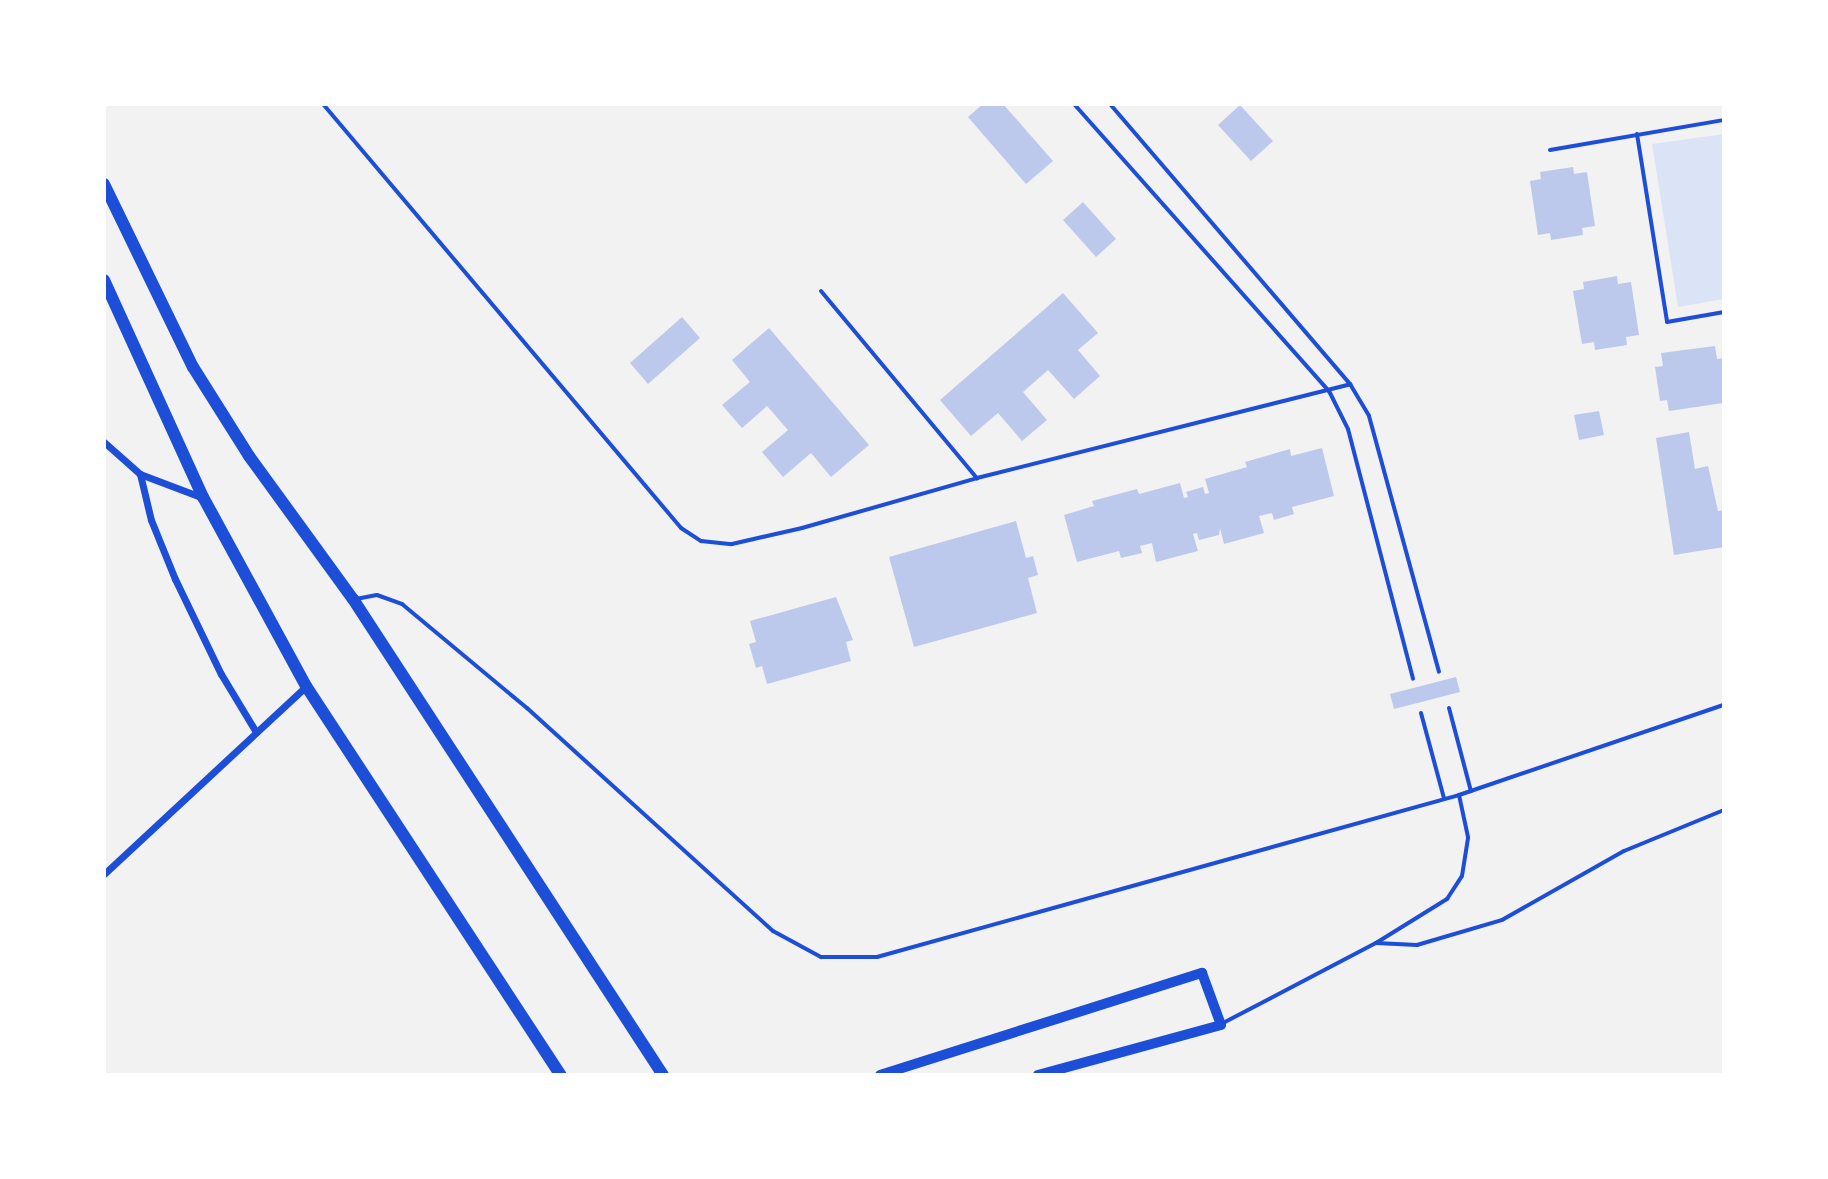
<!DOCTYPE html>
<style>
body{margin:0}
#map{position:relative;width:1828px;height:1179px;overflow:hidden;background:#f2f2f2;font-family:Barlow,sans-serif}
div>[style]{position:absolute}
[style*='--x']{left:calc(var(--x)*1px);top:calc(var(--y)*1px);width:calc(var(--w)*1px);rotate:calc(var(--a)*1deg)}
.green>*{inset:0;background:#dbe4f7}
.building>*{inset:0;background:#bdc9ec}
.service>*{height:4px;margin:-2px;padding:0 2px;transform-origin:2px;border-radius:2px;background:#1d4ed8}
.minor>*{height:7px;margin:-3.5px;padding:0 3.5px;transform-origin:3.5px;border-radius:3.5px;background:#1d4ed8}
.secondary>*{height:10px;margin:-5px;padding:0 5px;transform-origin:5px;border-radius:5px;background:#1d4ed8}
.trunk>*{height:12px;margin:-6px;padding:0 6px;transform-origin:6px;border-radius:6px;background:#1d4ed8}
span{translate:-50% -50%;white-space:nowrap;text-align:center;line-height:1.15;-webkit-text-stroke:7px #fff;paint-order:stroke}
.frame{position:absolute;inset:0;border:106px solid #fff;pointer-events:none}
</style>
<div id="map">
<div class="green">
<i style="clip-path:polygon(1724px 134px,1724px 299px,1678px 307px,1652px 144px)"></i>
</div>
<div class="building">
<i style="clip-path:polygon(983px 104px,1003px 104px,1053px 161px,1026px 184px,968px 117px)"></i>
<i style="clip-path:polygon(1240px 105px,1273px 141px,1251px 161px,1218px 125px)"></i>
<i style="clip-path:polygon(1573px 167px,1574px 174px,1587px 172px,1595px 226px,1582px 228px,1583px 235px,1551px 240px,1550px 233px,1538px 235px,1530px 181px,1541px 179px,1540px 172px)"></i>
<i style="clip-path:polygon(1083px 202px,1116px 239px,1096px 257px,1063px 220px)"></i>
<i style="clip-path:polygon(1617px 276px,1618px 284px,1631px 282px,1639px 335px,1626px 337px,1627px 345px,1595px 350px,1594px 342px,1582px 344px,1573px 291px,1584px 289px,1583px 282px)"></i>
<i style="clip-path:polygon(1063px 293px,1098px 333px,1078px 350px,1100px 376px,1074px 399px,1048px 370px,1023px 392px,1047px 420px,1022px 441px,998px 413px,971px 436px,940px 400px)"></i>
<i style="clip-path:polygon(682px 317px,700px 338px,648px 384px,630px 363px)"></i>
<i style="clip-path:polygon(769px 328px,869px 445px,831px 477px,811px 453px,783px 477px,762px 452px,788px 430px,767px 406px,742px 428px,722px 405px,750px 382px,732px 360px)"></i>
<i style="clip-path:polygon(1715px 346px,1717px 359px,1724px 358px,1723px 403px,1669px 411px,1667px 400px,1660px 401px,1655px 367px,1663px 366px,1661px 353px)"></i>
<i style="clip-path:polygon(1599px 411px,1604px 435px,1579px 440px,1574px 415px)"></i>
<i style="clip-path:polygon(1689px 432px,1695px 469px,1708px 466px,1718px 511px,1724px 510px,1724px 547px,1674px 555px,1656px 438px)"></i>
<i style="clip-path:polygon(1322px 448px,1334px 496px,1292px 507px,1294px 514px,1274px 520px,1272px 513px,1259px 516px,1264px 533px,1224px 544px,1220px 528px,1219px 535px,1199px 540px,1197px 533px,1193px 534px,1198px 551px,1156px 562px,1152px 543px,1140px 546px,1142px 553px,1121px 558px,1119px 551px,1077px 562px,1064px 515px,1094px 506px,1092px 501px,1137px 489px,1139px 494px,1180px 483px,1184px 498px,1188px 497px,1186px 492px,1203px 487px,1205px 494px,1209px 493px,1205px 479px,1247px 467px,1245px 462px,1290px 449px,1291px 456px)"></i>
<i style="clip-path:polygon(1016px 521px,1026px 558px,1033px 556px,1038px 575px,1028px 578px,1037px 613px,914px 647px,889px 557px)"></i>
<i style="clip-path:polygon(836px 597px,853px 640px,846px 642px,851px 661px,767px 684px,762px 666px,756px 668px,749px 644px,756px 642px,750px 621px)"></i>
<i style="clip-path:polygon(1456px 677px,1460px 692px,1394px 709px,1390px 694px)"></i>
</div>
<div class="service">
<i style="--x:323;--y:104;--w:555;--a:49.82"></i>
<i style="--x:681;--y:528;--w:24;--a:33"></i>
<i style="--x:701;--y:541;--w:31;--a:6"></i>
<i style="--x:732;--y:544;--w:72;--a:-12.9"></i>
<i style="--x:802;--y:528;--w:182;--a:-15.9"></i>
<i style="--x:977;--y:478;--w:385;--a:-14.1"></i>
<i style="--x:1074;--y:104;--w:384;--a:48.4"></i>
<i style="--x:1329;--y:391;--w:42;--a:63.4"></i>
<i style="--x:1348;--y:429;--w:258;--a:75.4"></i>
<i style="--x:1110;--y:104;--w:369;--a:49.4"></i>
<i style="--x:1350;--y:384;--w:37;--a:59"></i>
<i style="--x:1369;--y:416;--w:265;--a:74.7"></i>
<i style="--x:1637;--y:134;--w:190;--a:80.9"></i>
<i style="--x:1667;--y:322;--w:58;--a:-10"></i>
<i style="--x:1550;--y:150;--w:177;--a:-9.8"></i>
<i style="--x:821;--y:291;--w:244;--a:50.2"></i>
<i style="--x:356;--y:599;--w:21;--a:-11"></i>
<i style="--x:377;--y:595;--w:27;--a:20"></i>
<i style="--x:402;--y:604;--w:163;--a:39.8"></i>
<i style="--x:527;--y:708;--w:332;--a:42.2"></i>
<i style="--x:773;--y:931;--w:55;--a:28.4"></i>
<i style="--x:821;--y:957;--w:56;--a:0"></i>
<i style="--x:877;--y:957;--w:604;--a:-15.55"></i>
<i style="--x:1459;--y:795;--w:280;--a:-18.8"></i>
<i style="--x:1449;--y:708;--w:86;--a:75.2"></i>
<i style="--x:1421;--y:713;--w:88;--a:74.9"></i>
<i style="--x:1376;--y:943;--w:41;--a:2.8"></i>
<i style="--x:1417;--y:945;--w:89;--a:-16.4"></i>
<i style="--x:1502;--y:920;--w:140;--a:-29.5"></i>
<i style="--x:1624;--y:851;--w:108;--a:-22.3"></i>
<i style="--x:1223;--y:1023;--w:173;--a:-27.6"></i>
<i style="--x:1376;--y:943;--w:84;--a:-31.8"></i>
<i style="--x:1447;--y:899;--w:27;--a:-57"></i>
<i style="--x:1462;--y:876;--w:39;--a:-81"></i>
<i style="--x:1468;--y:837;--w:43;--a:-102.1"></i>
</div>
<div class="minor">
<i style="--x:104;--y:442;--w:48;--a:41.6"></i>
<i style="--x:140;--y:474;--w:65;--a:20.7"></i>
<i style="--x:140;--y:474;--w:47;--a:76.6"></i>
<i style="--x:151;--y:520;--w:64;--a:67.9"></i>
<i style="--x:175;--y:579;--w:106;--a:64.2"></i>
<i style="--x:221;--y:674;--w:68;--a:58.9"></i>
<i style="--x:104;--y:874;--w:276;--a:-42.9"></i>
</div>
<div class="secondary">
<i style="--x:880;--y:1075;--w:338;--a:-17.6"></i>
<i style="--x:1202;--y:973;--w:55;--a:69.9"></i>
<i style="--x:1221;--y:1025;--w:190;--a:164.7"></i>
</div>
<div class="trunk">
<i style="--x:104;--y:184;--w:203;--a:64.1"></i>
<i style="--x:193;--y:367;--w:105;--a:57.8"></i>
<i style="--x:249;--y:456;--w:177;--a:54"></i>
<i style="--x:353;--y:599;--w:568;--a:56.93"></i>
<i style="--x:104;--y:280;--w:239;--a:65.5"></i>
<i style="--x:203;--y:497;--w:215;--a:61.4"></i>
<i style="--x:306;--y:686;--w:465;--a:56.8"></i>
</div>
<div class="frame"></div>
</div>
